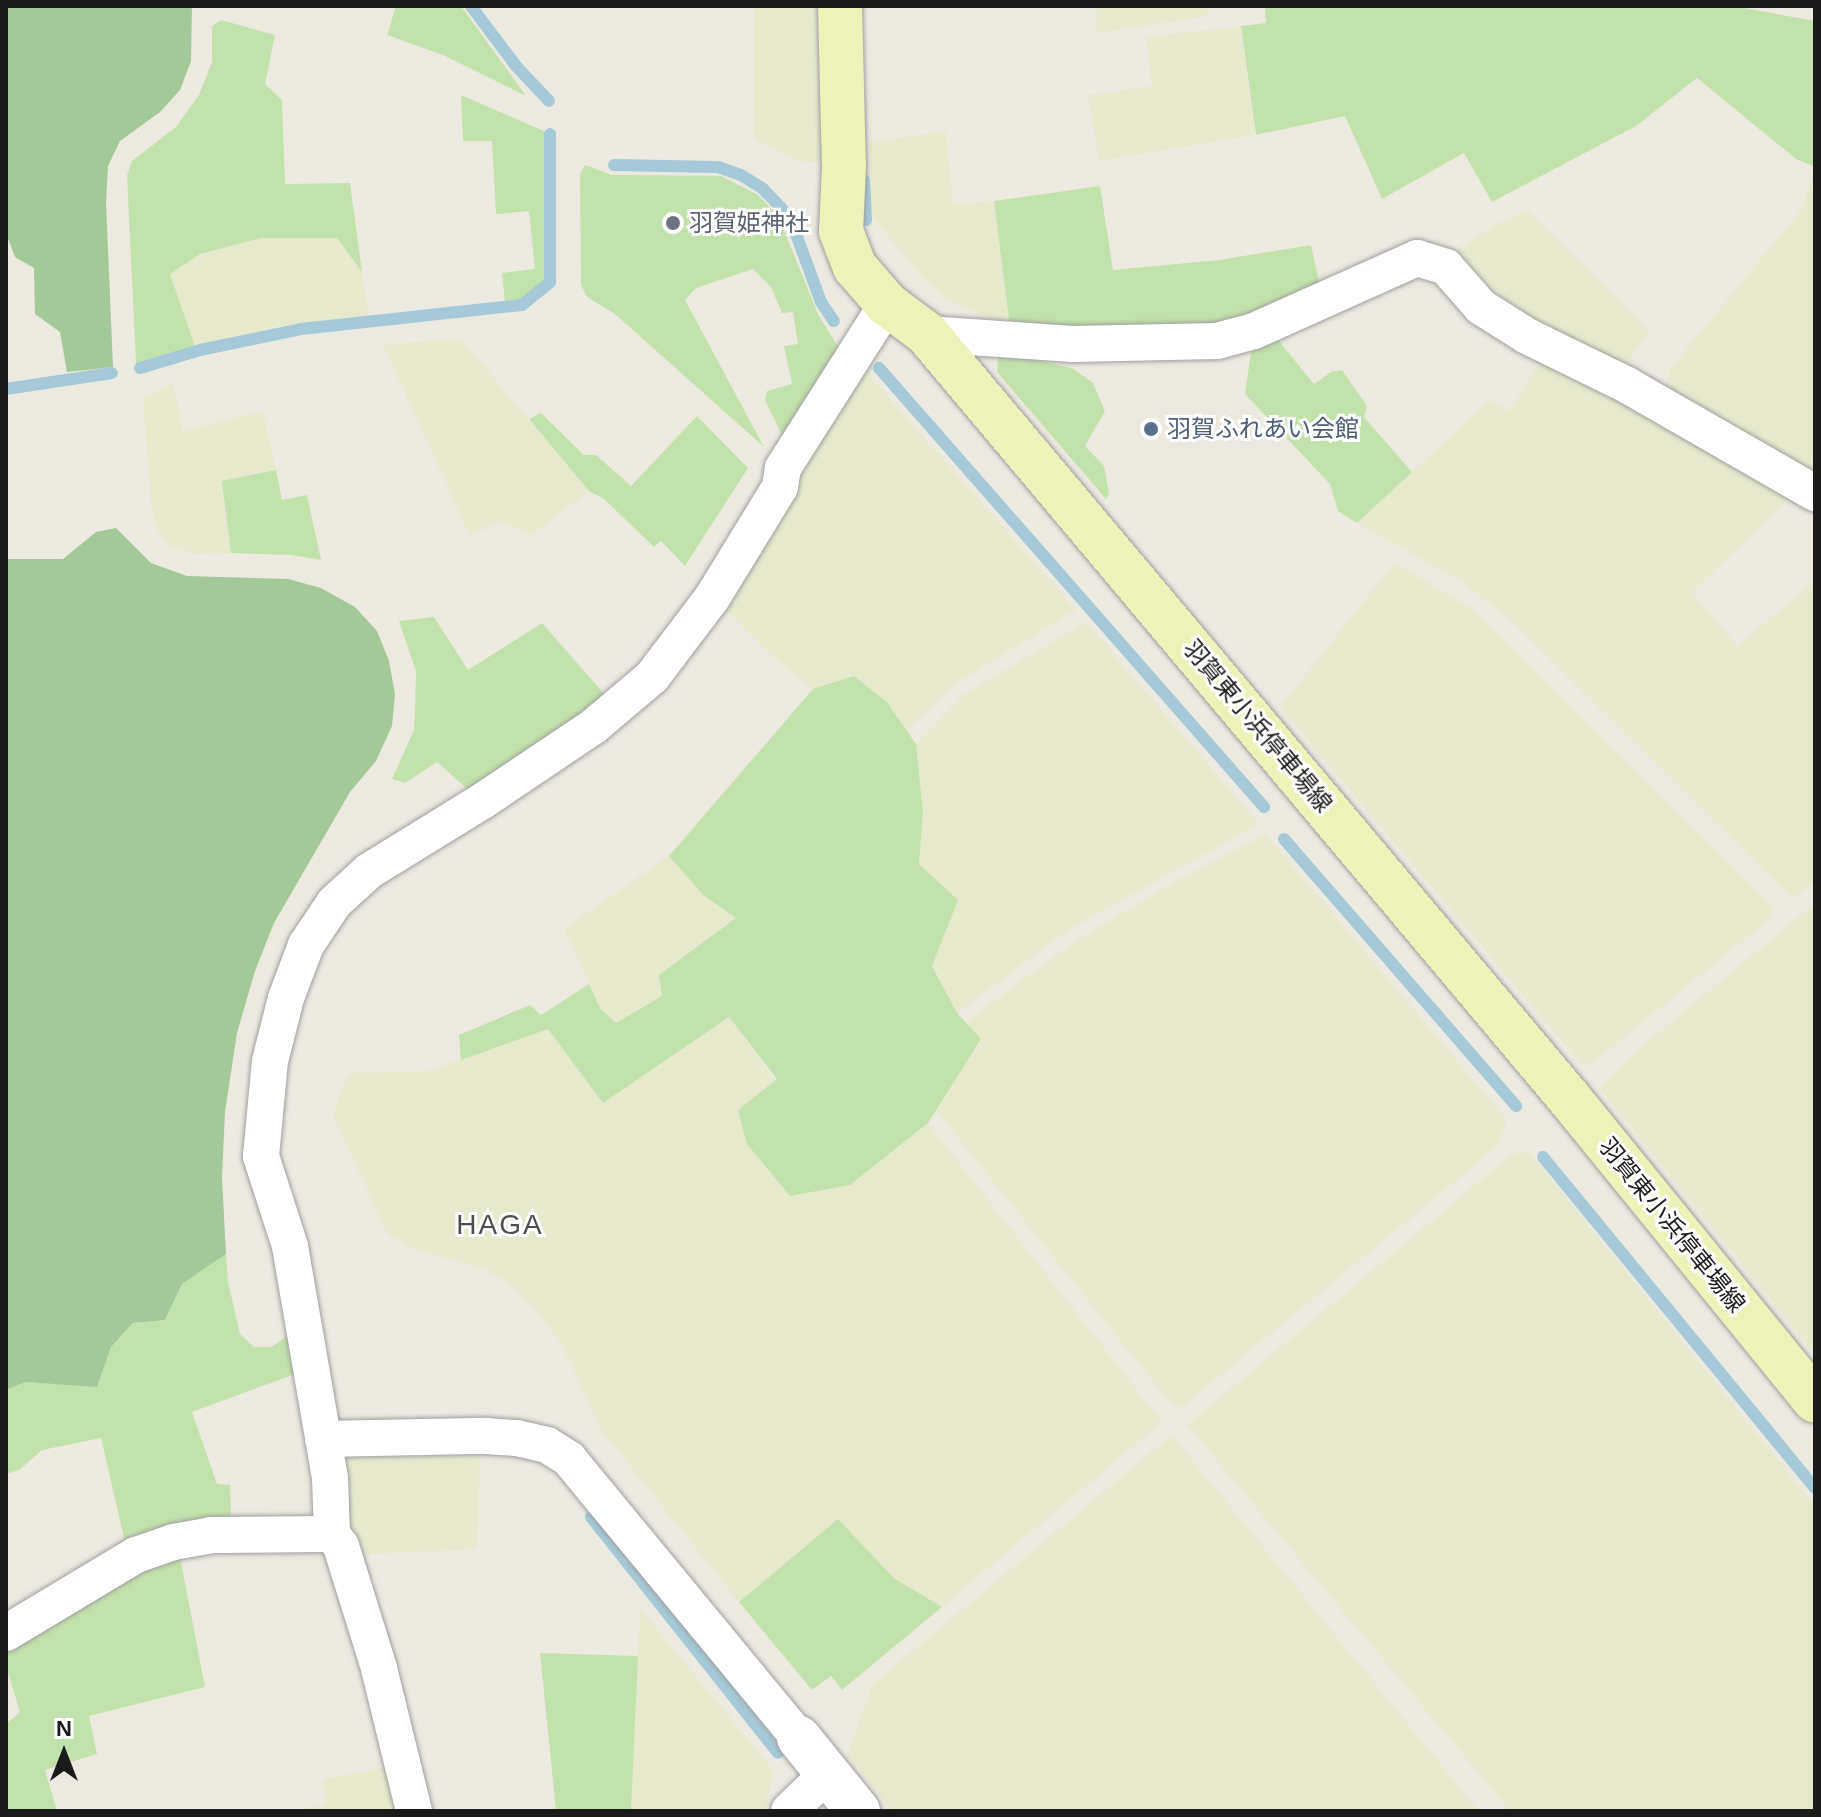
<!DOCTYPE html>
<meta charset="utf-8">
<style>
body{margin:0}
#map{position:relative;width:1821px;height:1817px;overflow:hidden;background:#ece9e1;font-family:Helvetica,"Noto Sans JP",sans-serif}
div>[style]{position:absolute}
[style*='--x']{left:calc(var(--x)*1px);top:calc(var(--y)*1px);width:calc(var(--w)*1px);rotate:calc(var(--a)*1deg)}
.farmland>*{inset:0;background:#e6e9ce}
.grass>*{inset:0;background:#c3e2ab}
.forest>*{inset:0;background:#a5c899}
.stream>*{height:12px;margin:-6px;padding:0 6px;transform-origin:6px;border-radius:6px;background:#a5c9d6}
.roads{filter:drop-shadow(0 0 2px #9f9f9f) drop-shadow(0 0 2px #9f9f9f)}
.minor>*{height:36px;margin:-18px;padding:0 18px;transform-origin:18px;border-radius:18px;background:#fff}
.tertiary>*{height:44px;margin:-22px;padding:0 22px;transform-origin:22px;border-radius:22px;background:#fff}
.secondary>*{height:44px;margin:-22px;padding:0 22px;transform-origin:22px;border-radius:22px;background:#edf3b8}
.dots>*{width:22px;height:22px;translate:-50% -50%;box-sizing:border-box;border:4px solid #fff;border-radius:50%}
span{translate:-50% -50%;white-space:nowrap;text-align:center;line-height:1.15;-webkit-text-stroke:6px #fff;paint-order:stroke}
.worship-label{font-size:24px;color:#5b616d}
.left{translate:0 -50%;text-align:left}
.service-label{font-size:24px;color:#4e5e75}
.street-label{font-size:24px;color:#1b1b1b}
.quarter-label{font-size:28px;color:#4e4e4e;letter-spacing:2px}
.frame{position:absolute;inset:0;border:8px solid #1b1b1b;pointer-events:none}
.north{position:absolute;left:24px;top:1713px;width:80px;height:80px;-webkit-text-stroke:6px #fff;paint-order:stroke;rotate:0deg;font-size:22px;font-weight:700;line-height:32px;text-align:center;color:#1b1b1b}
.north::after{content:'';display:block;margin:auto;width:28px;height:36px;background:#1b1b1b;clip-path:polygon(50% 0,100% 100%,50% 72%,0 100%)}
</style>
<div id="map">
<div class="farmland">
<i style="clip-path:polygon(754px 6px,827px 6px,827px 163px,798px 161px,753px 138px)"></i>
<i style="clip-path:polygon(1096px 6px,1208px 6px,1209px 16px,1097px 33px)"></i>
<i style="clip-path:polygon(1241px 26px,1255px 135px,1099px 161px,1088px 95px,1152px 86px,1146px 37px)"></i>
<i style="clip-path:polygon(946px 131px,953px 204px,994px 201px,1010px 327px,947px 299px,925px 280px,872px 217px,869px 142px)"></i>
<i style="clip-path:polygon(1815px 170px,1815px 475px,1666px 387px,1670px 369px,1801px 210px)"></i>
<i style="clip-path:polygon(1527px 210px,1650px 331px,1624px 367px,1579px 346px,1507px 303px,1465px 263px,1458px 251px,1494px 225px)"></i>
<i style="clip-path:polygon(261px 238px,338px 238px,362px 272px,369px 318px,297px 323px,195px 346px,170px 274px,200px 254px)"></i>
<i style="clip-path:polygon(460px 338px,589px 491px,530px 536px,502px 521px,470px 536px,383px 345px)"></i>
<i style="clip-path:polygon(1541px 361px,1618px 399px,1788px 499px,1692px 592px,1737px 646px,1815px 581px,1815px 880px,1792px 899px,1516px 625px,1464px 583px,1357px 523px,1489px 400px,1509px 411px)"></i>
<i style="clip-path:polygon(864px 369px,1076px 610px,956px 683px,907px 730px,887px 702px,854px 676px,813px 689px,774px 658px,722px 606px)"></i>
<i style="clip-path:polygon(173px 383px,183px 431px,263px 411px,276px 470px,223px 481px,231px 553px,192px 554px,169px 545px,157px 529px,151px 505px,143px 398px)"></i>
<i style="clip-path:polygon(1394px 563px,1456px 598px,1484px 619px,1773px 906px,1772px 917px,1594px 1062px,1583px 1066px,1280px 707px)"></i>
<i style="clip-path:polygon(1086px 622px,1259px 824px,1070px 929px,957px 1013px,931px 966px,957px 900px,919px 864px,923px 812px,916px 744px,965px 694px)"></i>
<i style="clip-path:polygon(1266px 834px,1507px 1120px,1498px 1146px,1181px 1408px,1166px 1398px,935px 1109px,981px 1040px,966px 1022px,1077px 940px,1174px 882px)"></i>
<i style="clip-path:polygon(669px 856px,703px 895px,736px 918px,725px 926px,663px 996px,616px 1023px,600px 1008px,564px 928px)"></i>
<i style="clip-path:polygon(1815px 903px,1815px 1355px,1600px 1088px,1642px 1046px)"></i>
<i style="clip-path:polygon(729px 1017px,850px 1185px,928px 1123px,1162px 1422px,942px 1607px,895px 1579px,838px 1519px,739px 1602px,601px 1430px,561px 1343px,536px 1311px,509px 1284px,484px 1269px,412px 1248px,387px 1233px,333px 1116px,342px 1087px,351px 1073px,428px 1071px,549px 1028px,603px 1102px)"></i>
<i style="clip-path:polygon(1529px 1152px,1815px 1506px,1815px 1811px,1510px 1811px,1187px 1425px,1512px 1154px)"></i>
<i style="clip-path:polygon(1172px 1435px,1479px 1811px,893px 1811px,847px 1755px,872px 1685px)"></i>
<i style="clip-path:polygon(480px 1455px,477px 1549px,355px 1555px,344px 1519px,344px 1481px,349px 1457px)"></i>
<i style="clip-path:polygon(640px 1608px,773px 1770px,766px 1811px,631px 1811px)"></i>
<i style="clip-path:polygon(389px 1766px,399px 1811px,298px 1811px,326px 1803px,322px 1780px)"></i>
</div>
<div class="grass">
<i style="clip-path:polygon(396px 6px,461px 6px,526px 96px,443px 55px,387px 35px)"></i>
<i style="clip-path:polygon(1265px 6px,1733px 6px,1815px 21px,1815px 167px,1796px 159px,1697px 78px,1636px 126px,1492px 202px,1464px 153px,1382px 199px,1345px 116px,1256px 135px,1241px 26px,1266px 23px)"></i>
<i style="clip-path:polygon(221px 20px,275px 35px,265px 84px,282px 100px,285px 184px,350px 183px,362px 272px,337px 238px,261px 238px,200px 254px,170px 274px,195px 346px,136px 364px,127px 176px,132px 161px,176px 127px,199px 95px,212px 62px,212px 26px)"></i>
<i style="clip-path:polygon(461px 95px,546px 132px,545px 280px,521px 302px,505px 303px,502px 273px,535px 269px,529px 211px,496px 214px,492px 141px,463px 141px)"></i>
<i style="clip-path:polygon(585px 165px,612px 175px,721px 176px,758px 195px,778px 216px,818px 314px,839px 349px,788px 432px,782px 435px,765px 400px,767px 391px,792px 384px,784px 346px,798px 344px,793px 312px,782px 313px,771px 287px,753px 269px,696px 288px,685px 300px,764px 447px,615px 314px,587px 297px,581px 285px,580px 174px)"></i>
<i style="clip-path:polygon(1100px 186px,1113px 270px,1219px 260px,1311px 245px,1320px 286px,1219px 326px,1010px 327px,994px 201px)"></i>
<i style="clip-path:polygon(1279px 341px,1314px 384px,1331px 372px,1342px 370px,1367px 406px,1364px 417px,1412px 472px,1357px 523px,1338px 511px,1330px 484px,1245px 394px,1251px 352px)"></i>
<i style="clip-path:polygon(998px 358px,1026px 358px,1072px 368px,1093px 383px,1105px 411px,1085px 446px,1104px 466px,1109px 494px,1106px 499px,997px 372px)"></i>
<i style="clip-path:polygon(541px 413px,584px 455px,596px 455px,631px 486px,697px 416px,748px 468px,685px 566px,661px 541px,654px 547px,604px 499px,589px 491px,529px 419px)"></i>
<i style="clip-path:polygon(276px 470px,282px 500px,307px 495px,321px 560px,292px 555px,231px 553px,222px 481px)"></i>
<i style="clip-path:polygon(434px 617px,468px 670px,542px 623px,606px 696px,473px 794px,437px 762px,405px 783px,392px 779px,414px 730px,415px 709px,416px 671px,399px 621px)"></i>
<i style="clip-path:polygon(854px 676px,887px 702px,916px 744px,923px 812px,919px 864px,958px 900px,932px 966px,957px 1013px,981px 1039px,928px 1123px,850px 1185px,790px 1196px,747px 1144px,738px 1110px,777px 1079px,729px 1017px,603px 1103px,548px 1029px,461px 1060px,459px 1035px,530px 1005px,541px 1015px,589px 984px,600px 1008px,616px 1023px,662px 996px,659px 975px,736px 918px,703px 895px,669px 856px,813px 689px)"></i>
<i style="clip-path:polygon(226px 1254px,228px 1282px,240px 1334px,254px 1347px,271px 1347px,295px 1331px,303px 1371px,192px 1412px,217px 1484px,230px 1485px,231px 1518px,125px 1542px,101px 1438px,42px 1450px,19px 1470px,6px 1474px,6px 1390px,25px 1382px,97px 1386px,111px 1347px,133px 1323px,165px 1320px,182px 1284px)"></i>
<i style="clip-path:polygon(838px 1519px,895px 1579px,942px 1607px,842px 1690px,831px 1676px,812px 1690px,739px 1602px)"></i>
<i style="clip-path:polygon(179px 1552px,205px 1687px,89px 1716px,97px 1754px,45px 1770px,57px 1811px,6px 1811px,6px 1724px,20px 1712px,6px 1666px,6px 1648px,139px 1565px)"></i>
<i style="clip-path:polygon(540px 1653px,638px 1656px,631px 1811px,556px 1811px)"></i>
</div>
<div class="forest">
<i style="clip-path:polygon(6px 6px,192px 6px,191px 61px,180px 90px,160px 112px,120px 141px,108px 166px,106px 202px,113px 367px,67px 372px,60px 332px,35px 314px,34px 268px,15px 257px,6px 233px)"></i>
<i style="clip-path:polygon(116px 528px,151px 563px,187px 576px,288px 579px,321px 588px,355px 607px,377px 631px,389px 661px,395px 694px,392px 726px,376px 761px,350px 792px,274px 923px,255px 971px,237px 1033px,225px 1112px,222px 1177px,226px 1254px,182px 1284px,165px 1320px,133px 1323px,111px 1347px,97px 1387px,25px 1382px,6px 1390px,6px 559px,63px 559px,96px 532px)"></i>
</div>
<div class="stream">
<i style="--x:471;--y:6;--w:75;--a:53.1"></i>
<i style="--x:516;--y:66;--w:48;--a:46.7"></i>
<i style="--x:614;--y:165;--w:104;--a:1.1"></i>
<i style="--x:718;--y:167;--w:24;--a:19"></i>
<i style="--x:741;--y:175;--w:26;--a:32"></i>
<i style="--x:763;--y:189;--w:28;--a:46"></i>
<i style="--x:782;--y:209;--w:29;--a:61"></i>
<i style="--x:796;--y:234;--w:72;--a:69.8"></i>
<i style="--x:821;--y:302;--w:23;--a:56"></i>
<i style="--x:864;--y:180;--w:40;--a:87.1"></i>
<i style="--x:140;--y:368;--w:63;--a:-16.7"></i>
<i style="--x:200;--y:350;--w:103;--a:-11.7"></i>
<i style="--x:301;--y:329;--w:222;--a:-6.2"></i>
<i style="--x:522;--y:305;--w:36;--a:-39"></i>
<i style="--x:550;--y:282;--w:148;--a:-90"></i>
<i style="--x:879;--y:368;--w:584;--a:48.75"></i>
<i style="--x:6;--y:389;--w:107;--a:-8.6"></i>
<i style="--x:1284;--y:839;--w:354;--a:49"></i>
<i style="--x:1543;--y:1157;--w:428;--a:50.6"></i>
<i style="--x:591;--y:1517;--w:301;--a:51.6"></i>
</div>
<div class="roads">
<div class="minor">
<i style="--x:927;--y:334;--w:146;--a:3.9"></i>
<i style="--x:1073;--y:344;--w:144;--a:-1.2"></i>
<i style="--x:1217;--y:341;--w:38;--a:-15"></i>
<i style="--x:1254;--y:331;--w:179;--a:-24.1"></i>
<i style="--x:1417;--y:258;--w:30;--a:17"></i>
<i style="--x:1446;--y:267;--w:53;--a:48.8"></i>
<i style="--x:1481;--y:307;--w:54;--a:32.2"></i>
<i style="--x:1527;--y:336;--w:111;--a:26.1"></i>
<i style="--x:1627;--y:385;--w:217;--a:29.9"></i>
<i style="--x:323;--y:1439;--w:163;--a:-1.1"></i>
<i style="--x:486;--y:1436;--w:31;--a:4"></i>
<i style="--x:517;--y:1438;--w:31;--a:13"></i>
<i style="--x:547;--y:1445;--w:26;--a:32"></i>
<i style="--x:569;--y:1459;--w:362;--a:50.5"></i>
<i style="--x:6;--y:1633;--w:152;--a:-31"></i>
<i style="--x:136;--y:1555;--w:39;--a:-19"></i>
<i style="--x:173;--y:1542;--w:39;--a:-10"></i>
<i style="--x:211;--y:1535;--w:121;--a:-0.5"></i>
<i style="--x:414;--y:1811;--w:147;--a:-103.8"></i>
<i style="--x:379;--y:1668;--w:128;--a:-107.3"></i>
<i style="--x:341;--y:1546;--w:15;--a:-127"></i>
<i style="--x:332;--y:1534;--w:56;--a:-92"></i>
<i style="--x:330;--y:1478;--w:235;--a:-99.8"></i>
<i style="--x:290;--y:1246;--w:95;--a:-107.9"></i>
<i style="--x:261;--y:1156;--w:95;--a:-84.6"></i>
<i style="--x:270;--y:1061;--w:65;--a:-75.7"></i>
<i style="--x:286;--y:998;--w:57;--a:-69.3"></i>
<i style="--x:306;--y:945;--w:50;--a:-56.3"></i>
<i style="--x:334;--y:903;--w:47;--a:-42.4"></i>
<i style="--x:369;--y:871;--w:135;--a:-31.7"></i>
<i style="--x:484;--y:800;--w:133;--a:-33.9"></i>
<i style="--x:594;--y:726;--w:76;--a:-40.2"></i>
<i style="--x:652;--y:677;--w:99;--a:-52.8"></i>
<i style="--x:712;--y:598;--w:130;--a:-58.5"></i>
<i style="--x:780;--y:487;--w:19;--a:-81"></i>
<i style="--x:783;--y:468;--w:194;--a:-57.6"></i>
<i style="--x:789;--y:1811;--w:53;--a:-44.2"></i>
</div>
<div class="tertiary">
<i style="--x:799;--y:1738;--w:94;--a:51.1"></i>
</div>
<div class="secondary">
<i style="--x:840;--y:6;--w:160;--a:88.6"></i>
<i style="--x:844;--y:166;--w:65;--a:92.6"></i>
<i style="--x:841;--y:231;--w:39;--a:69"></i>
<i style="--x:855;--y:267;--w:49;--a:49.1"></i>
<i style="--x:887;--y:304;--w:50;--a:36.9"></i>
<i style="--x:927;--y:334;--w:998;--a:49.96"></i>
<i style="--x:1569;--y:1098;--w:390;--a:50.9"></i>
</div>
</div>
<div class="dots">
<i style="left:673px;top:223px;background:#6b7280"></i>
<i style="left:1151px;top:429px;background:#5c6f8a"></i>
</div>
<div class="worship-label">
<span class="left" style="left:689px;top:223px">羽賀姫神社</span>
</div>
<div class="service-label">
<span class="left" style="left:1167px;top:429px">羽賀ふれあい会館</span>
</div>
<div class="street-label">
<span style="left:1258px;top:726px;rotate:50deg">羽賀東小浜停車場線</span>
<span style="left:1672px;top:1225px;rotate:51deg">羽賀東小浜停車場線</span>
</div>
<div class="quarter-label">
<span style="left:500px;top:1225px">HAGA</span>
</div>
<div class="frame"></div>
<div class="north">N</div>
</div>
